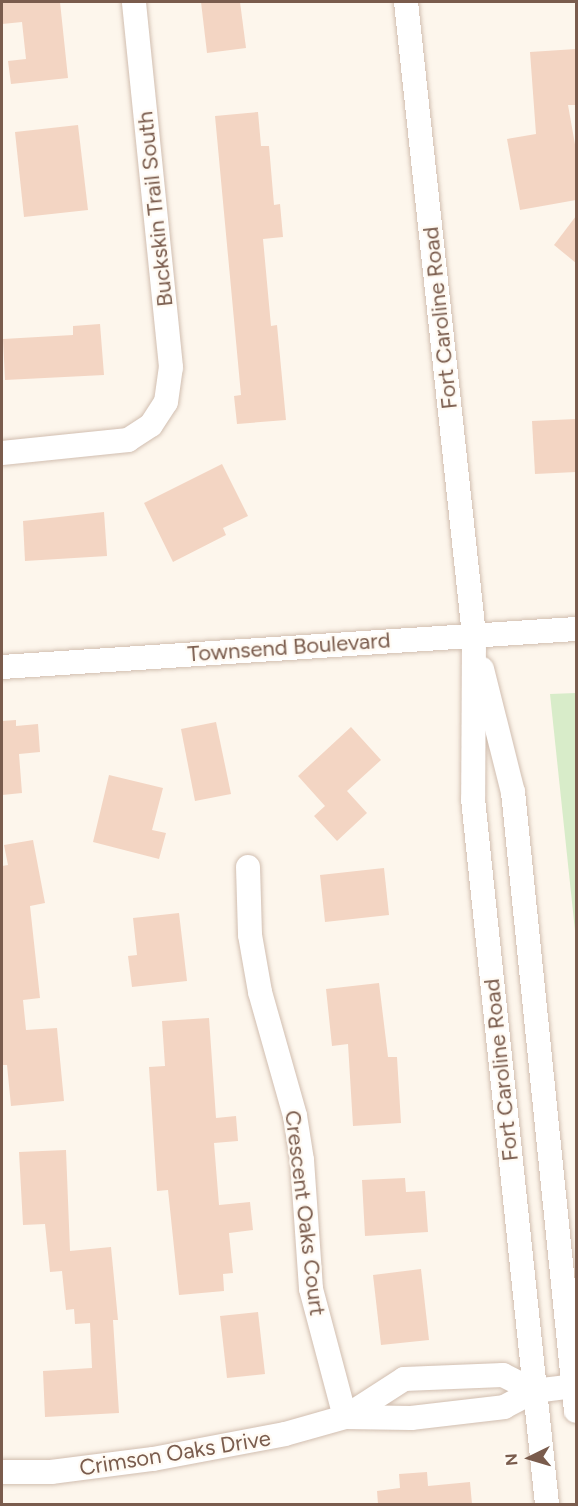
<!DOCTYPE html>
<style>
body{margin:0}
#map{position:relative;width:578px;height:1506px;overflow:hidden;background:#fdf6ec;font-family:Figtree,sans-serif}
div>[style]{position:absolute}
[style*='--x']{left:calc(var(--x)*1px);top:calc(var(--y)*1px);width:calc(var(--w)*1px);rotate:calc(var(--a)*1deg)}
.green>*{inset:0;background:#d8ecc9}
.building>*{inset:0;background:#f3d5c3}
.roads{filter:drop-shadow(0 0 2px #d1beb0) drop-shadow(0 0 2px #d1beb0)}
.minor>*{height:24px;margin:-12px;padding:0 12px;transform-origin:12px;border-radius:12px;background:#fff}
span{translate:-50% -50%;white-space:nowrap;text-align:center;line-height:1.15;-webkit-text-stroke:4.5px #fffaf3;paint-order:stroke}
.street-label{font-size:22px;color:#7a5c4d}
.frame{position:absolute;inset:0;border:3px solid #7a5c4d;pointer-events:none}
.north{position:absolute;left:500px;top:1428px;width:60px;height:60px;-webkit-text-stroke:4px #fffaf3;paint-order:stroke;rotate:265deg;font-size:16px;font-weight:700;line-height:24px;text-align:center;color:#7a5c4d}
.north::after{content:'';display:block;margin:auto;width:21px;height:27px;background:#7a5c4d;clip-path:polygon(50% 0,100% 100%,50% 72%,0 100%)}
</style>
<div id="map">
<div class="green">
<i style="clip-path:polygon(576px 693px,576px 940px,550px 694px)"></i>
</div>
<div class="building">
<i style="clip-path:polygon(2px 2px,60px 2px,68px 78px,11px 84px,8px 61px,26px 59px,22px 22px,2px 24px)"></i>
<i style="clip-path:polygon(201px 2px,240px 2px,246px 48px,207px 53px)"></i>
<i style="clip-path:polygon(576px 49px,576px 105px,568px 105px,576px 150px,576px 200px,520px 210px,507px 139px,536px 134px,530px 52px)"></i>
<i style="clip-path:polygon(258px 112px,261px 146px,269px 146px,274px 205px,280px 204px,283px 237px,263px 239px,271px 326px,277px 325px,286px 420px,237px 424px,234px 396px,241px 395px,215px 116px)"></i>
<i style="clip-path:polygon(78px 125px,88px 210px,24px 217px,15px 132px)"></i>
<i style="clip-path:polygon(576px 216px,576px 263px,554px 245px)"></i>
<i style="clip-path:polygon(100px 324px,104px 375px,5px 380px,3px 339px,73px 335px,73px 326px)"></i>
<i style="clip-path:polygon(576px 419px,576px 472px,535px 474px,532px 421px)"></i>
<i style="clip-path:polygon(222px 464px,248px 516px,223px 528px,226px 535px,173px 562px,144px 503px)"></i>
<i style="clip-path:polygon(104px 512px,107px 556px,25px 561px,23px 521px)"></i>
<i style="clip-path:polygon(16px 720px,16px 726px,38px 724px,40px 752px,19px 754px,22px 793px,2px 795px,2px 721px)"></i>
<i style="clip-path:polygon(216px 722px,231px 794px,195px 801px,181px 729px)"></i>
<i style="clip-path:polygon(351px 727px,381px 760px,347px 791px,367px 813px,337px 841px,314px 816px,325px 806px,298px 776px)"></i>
<i style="clip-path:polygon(109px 775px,163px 788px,152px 830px,166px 833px,159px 859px,93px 842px)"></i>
<i style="clip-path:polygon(33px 840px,45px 903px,30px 906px,40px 998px,23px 1000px,26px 1030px,57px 1028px,64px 1101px,11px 1106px,7px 1065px,2px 1065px,2px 866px,8px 865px,4px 845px)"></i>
<i style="clip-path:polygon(384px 868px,389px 915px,325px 922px,320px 875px)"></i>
<i style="clip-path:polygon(179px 913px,187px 981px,132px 987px,128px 956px,137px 955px,133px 918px)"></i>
<i style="clip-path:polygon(379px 983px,388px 1057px,397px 1057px,401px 1123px,353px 1126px,348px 1044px,332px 1046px,326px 989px)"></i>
<i style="clip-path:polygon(209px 1018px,216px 1118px,236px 1116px,238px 1141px,214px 1143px,219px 1205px,250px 1202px,253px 1230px,229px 1233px,233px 1273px,223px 1274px,224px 1291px,179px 1295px,168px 1190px,157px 1191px,149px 1067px,165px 1066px,162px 1021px)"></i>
<i style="clip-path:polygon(66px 1150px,70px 1251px,111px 1247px,118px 1320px,113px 1320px,119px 1413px,45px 1417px,43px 1371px,92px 1368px,90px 1323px,75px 1324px,74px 1309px,66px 1310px,62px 1271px,50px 1272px,45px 1224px,23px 1225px,19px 1152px)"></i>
<i style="clip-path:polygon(405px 1178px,406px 1192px,425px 1191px,428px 1232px,365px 1236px,362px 1180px)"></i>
<i style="clip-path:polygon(421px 1269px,429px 1340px,381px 1345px,373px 1275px)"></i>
<i style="clip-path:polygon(258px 1312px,265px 1374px,227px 1378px,220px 1316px)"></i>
<i style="clip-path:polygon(427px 1472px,428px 1486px,470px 1482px,472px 1504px,378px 1504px,377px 1491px,400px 1488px,399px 1474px)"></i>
</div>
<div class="roads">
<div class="minor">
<i style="--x:406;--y:2;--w:637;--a:83.87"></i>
<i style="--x:474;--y:635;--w:164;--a:90.3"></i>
<i style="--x:473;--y:799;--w:709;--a:84.01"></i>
<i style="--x:2;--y:453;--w:127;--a:-5.9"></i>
<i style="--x:128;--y:440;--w:27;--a:-33"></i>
<i style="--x:151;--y:425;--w:27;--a:-57"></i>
<i style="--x:166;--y:402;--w:35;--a:-82"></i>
<i style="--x:171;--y:367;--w:367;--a:-95.8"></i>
<i style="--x:2;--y:667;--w:575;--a:-3.79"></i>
<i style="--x:482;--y:669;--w:127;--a:75.9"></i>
<i style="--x:513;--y:792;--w:622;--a:84.19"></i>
<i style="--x:248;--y:867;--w:68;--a:88.3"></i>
<i style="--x:250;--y:935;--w:58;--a:80"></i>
<i style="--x:260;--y:992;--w:129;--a:74.2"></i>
<i style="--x:295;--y:1116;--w:45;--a:81"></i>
<i style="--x:302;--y:1160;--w:129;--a:86"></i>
<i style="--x:311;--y:1289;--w:132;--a:75.1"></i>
<i style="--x:345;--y:1417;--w:70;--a:-32.8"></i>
<i style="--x:404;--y:1379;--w:99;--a:-2.3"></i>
<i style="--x:503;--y:1375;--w:35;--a:27"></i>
<i style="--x:2;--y:1472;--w:49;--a:0"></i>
<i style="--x:51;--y:1472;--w:103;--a:-7.3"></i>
<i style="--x:153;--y:1459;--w:134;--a:-10.7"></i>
<i style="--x:285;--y:1434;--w:62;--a:-15.8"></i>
<i style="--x:345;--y:1417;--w:66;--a:0.9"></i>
<i style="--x:411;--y:1418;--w:94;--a:-6.7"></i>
<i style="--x:504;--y:1407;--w:34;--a:-28"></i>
<i style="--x:534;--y:1391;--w:40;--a:-7.1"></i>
</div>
</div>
<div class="street-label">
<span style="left:155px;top:209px;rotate:-96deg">Buckskin Trail South</span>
<span style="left:440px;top:318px;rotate:-96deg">Fort Caroline Road</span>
<span style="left:289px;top:647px;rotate:-4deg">Townsend Boulevard</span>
<span style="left:501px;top:1070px;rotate:-96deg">Fort Caroline Road</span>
<span style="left:305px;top:1213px;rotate:83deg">Crescent Oaks Court</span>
<span style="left:175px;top:1453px;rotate:-9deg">Crimson Oaks Drive</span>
</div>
<div class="frame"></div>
<div class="north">N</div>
</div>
